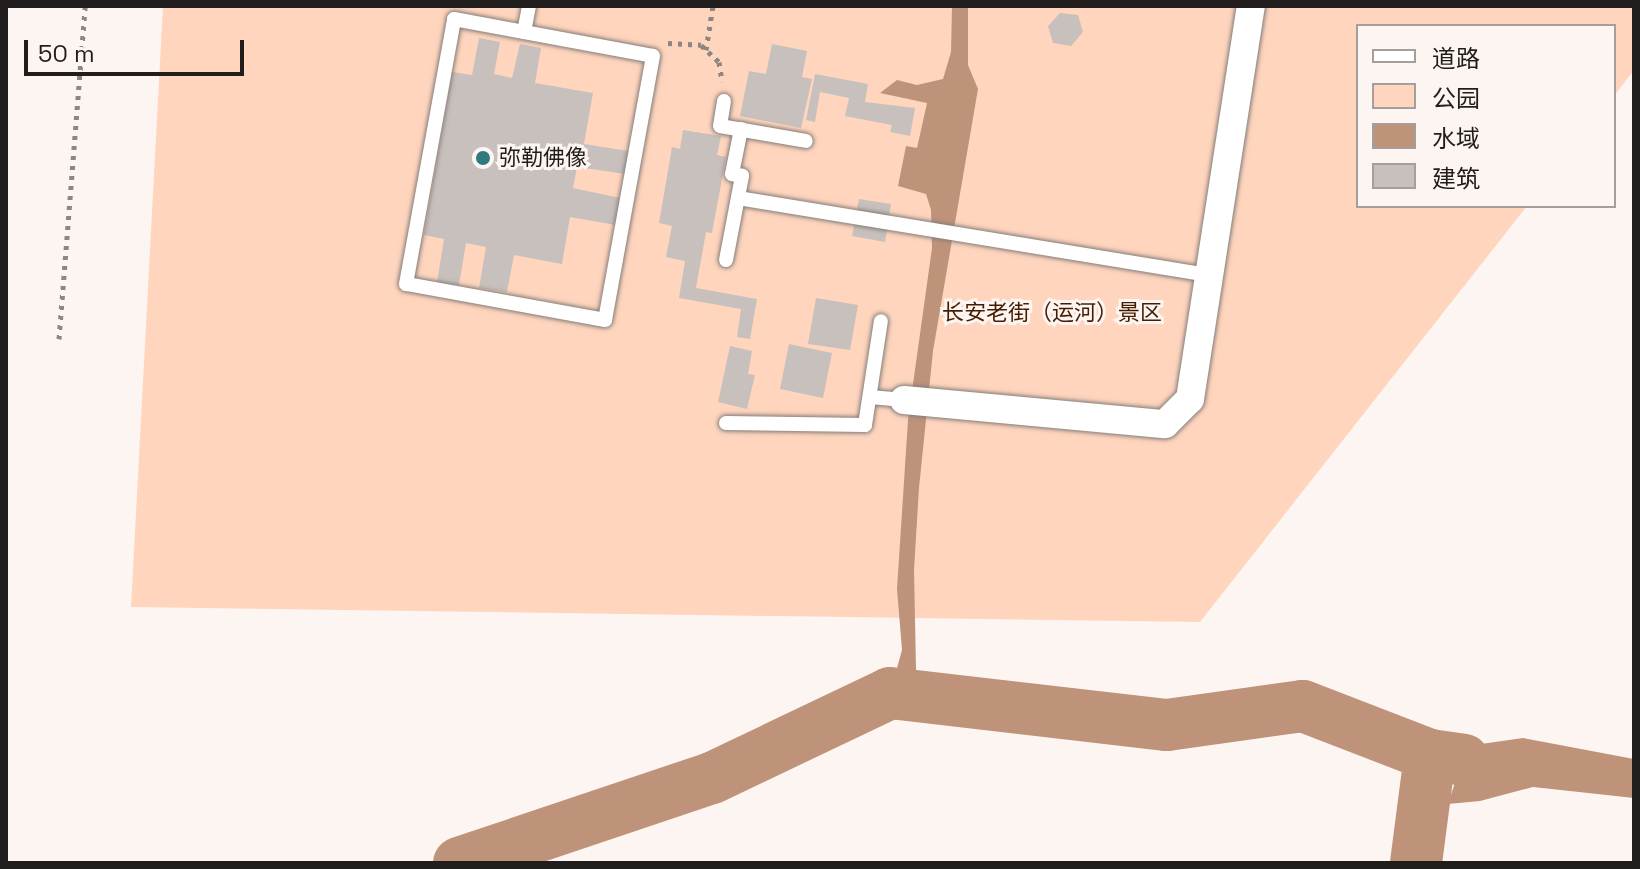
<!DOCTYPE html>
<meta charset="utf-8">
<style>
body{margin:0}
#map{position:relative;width:1640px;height:869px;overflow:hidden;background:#fdf5f1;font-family:"Space Grotesk","Noto Sans SC",sans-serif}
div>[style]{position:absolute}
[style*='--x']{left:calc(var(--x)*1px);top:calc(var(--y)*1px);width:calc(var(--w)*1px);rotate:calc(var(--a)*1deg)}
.green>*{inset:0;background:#ffd5be}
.water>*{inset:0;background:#bf937a}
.river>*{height:52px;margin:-26px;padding:0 26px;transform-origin:26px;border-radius:26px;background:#bf937a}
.building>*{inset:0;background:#c7c0bc}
.path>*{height:5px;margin-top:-2.5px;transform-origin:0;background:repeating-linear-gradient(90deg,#8c8784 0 4px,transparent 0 10px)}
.roads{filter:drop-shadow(0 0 2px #847d79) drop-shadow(0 0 2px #847d79)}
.service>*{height:14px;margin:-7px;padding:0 7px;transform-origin:7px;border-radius:7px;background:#fff}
.minor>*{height:28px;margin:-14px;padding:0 14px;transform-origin:14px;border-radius:14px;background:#fff}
.dots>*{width:22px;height:22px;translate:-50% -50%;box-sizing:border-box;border:4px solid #fdf5f1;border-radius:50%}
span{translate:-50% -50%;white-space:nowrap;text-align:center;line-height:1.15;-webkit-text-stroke:6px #fdf5f1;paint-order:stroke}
.poi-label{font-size:22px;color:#201d1c}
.left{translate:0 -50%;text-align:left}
.park-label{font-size:22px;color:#451c00}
.frame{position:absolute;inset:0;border:8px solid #201d1c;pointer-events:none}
.legend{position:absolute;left:1356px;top:24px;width:260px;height:184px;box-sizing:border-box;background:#fdf5f1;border:2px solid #a59f9c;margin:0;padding:10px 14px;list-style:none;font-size:24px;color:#201d1c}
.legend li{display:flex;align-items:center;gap:16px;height:40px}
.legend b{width:40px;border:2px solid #a59f9c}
.scale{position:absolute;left:24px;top:40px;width:220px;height:36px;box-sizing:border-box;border:4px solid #201d1c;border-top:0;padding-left:10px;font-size:24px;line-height:28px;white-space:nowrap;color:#201d1c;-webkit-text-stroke:6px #fdf5f1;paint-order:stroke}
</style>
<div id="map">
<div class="green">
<i style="clip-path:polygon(163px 6px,1634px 6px,1634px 70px,1614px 96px,1614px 26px,1358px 26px,1358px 206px,1527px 206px,1200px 622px,131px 607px)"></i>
</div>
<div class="water">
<i style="clip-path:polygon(952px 6px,968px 6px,968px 65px,978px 89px,933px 351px,919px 488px,914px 570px,916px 669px,923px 698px,890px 693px,902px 650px,897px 589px,908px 420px,932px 248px,931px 210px,926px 194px,898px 186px,906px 146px,917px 148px,927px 103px,880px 93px,897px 80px,917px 85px,943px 79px,951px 52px)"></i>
<i style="clip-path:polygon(1523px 738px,1634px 759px,1634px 798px,1533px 787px,1480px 801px,1448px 804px,1467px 746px)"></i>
</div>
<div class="river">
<i style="--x:459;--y:863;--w:267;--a:-18.6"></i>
<i style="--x:712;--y:778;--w:197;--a:-25.5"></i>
<i style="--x:890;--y:693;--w:279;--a:6.6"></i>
<i style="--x:1167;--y:725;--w:137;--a:-8"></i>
<i style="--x:1303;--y:706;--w:136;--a:21.1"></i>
<i style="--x:1416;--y:863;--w:109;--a:-82.6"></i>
<i style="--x:1430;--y:755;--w:34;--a:8"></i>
</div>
<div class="building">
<i style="clip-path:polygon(1060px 13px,1078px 15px,1083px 32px,1071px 46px,1053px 43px,1048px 26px)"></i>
<i style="clip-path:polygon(479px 38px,500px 42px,494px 74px,512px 78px,520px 44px,541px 48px,535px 83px,593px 93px,584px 144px,628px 151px,625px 174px,577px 167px,573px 188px,620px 198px,616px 225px,570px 217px,562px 264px,514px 255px,507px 292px,479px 288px,486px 247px,466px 243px,459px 285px,437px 282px,444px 239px,424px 235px,452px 72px,472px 75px)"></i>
<i style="clip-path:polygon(772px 44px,807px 51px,802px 77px,812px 79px,801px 128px,740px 116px,749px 71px,766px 74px)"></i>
<i style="clip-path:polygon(815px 74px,868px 84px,865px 102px,915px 108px,910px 136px,890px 132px,892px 125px,845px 116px,849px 98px,820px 92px,815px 122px,806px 120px)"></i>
<i style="clip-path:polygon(683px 130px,721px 136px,717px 155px,726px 157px,712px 233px,706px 232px,696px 288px,757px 299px,750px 339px,737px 337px,741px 309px,679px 298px,685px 261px,666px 257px,672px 226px,659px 223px,672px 147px,680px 149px)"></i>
<i style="clip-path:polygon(859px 199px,891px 204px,885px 242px,852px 236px)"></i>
<i style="clip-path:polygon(816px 298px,858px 305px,850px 350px,808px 344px)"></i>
<i style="clip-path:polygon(789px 344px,832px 353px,823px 398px,780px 389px)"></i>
<i style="clip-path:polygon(730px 346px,752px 351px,748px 374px,755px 375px,747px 409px,718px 402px)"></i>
</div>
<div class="path">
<i style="--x:668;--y:43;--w:33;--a:3"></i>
<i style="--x:701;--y:45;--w:25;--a:43"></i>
<i style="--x:719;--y:62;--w:20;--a:81"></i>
<i style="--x:706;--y:50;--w:45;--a:-81"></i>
<i style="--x:59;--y:339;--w:334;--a:-85.5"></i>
</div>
<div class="roads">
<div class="service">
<i style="--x:454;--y:19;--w:202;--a:10.5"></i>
<i style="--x:653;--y:56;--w:268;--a:100.3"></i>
<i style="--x:605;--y:320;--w:202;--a:-169.7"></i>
<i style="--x:406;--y:284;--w:269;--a:-79.7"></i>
<i style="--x:524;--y:32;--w:26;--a:-79"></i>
<i style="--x:724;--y:101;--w:25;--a:99"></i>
<i style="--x:720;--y:126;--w:87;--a:9.9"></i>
<i style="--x:738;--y:198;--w:477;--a:9.3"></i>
<i style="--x:726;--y:260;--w:86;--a:-79.2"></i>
<i style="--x:742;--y:176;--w:10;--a:-169"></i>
<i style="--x:732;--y:174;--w:46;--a:-78.7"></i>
<i style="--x:870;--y:397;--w:34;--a:5"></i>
<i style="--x:726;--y:423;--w:139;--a:0.8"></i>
<i style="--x:865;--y:425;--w:105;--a:-81.3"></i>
</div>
<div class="minor">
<i style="--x:904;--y:400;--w:262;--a:5.3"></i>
<i style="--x:1165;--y:424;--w:35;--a:-45"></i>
<i style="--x:1190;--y:399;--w:398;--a:-81.2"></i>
</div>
</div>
<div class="dots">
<i style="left:483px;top:158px;background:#30797e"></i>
</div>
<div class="poi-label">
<span class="left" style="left:499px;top:158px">弥勒佛像</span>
</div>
<div class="park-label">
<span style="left:1052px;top:313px">长安老街（运河）景区</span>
</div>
<div class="frame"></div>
<ul class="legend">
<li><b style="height:10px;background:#fff"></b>道路</li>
<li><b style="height:22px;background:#ffd5be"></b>公园</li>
<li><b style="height:22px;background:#bf937a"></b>水域</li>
<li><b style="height:22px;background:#c7c0bc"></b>建筑</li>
</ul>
<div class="scale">50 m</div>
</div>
